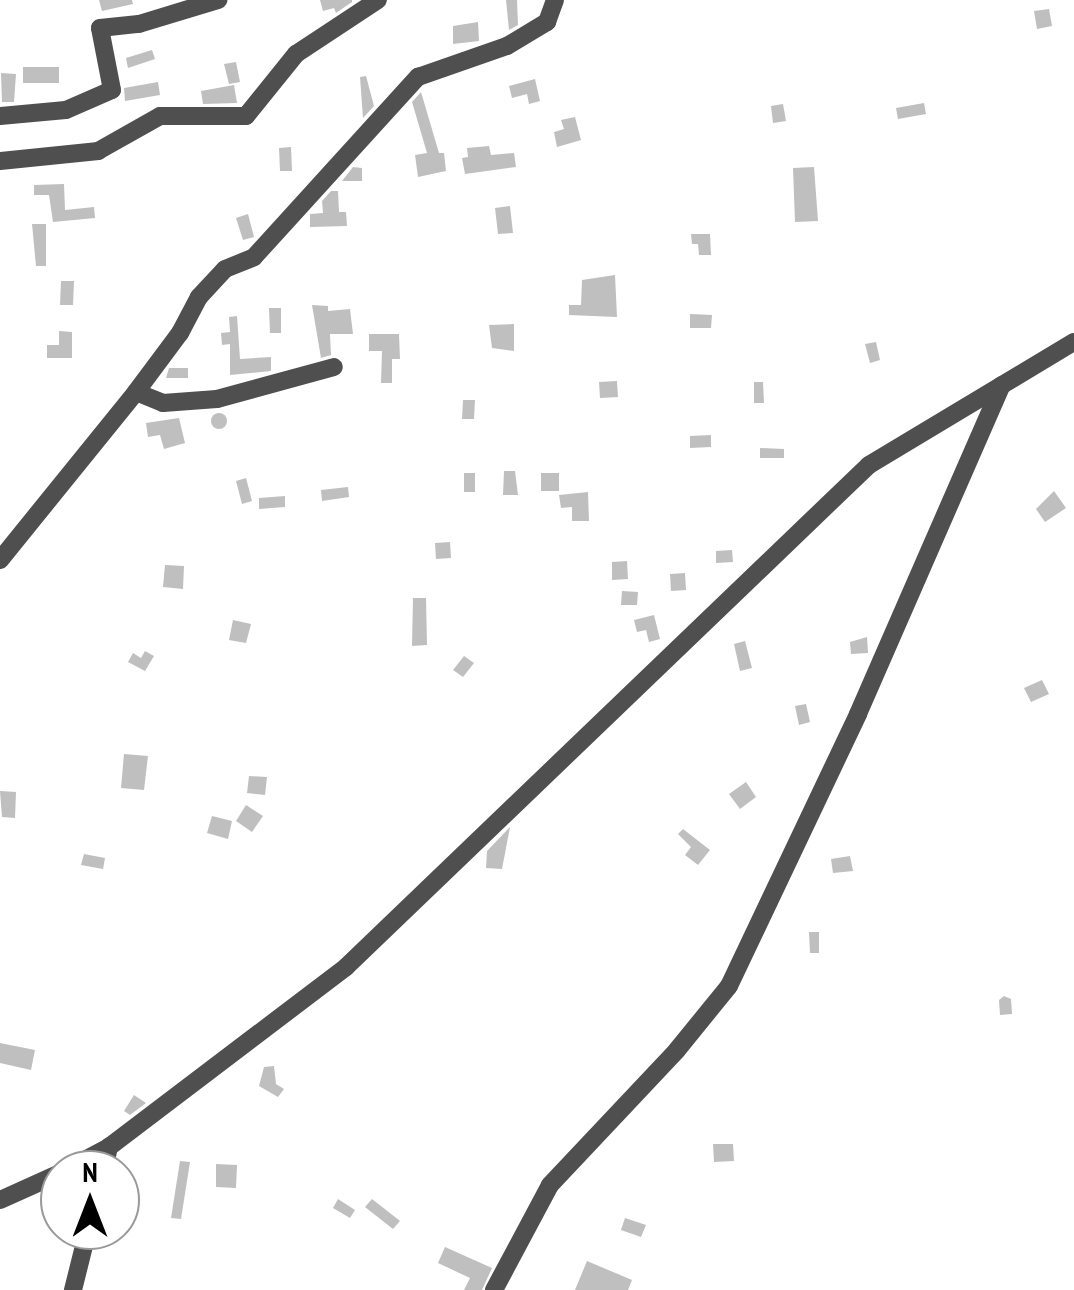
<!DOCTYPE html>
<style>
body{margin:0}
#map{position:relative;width:1074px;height:1290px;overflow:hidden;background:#fff;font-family:"PT Sans Narrow",sans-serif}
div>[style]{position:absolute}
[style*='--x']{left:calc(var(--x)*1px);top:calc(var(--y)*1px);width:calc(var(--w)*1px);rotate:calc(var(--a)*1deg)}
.building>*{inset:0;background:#bfbfbf}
.round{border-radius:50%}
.minor>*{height:18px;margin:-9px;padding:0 9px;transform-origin:9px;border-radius:9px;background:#4f4f4f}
span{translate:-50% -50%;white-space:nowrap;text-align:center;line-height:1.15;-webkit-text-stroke:9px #fff;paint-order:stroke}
.north{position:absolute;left:40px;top:1150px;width:100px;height:100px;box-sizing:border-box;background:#fff;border:2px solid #999;border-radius:50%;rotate:0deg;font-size:28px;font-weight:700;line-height:40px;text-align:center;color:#000}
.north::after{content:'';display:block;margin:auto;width:35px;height:45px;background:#000;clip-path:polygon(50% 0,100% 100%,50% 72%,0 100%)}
</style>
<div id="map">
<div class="building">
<i style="clip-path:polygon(99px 0,132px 0,133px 4px,102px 11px)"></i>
<i style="clip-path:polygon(320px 0,352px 0,352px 2px,336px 13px,334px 8px,323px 11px)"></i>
<i style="clip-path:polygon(506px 0,517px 0,518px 25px,509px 30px)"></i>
<i style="clip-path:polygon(1049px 9px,1052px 26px,1037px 29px,1034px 11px)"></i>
<i style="clip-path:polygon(478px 22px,479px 41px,453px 44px,453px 26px)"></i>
<i style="clip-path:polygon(152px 50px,155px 59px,128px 68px,126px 58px)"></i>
<i style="clip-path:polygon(236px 62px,240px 82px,229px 84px,224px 64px)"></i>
<i style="clip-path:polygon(23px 67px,59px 67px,59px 83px,23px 83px)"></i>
<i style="clip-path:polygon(1px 73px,16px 74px,14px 102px,2px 102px)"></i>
<i style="clip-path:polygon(366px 76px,374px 106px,363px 118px,360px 77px)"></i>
<i style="clip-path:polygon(535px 79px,540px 101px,529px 104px,527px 94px,512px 98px,509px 86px)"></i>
<i style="clip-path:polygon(158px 82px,160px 95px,125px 101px,124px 88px)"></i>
<i style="clip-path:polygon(234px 85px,237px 103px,203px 104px,201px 91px)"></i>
<i style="clip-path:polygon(421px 92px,439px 153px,444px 153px,446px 171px,418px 177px,415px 155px,427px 153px,412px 102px)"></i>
<i style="clip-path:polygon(924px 103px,926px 114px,898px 119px,896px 108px)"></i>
<i style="clip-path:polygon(783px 104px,786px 121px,773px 123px,771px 106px)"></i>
<i style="clip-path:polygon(575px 117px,581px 140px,557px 147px,554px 132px,564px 129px,561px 120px)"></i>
<i style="clip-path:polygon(489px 146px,491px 155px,514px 153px,516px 167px,465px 174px,462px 158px,468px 157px,467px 148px)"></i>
<i style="clip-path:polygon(291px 147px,292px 171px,280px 171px,279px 148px)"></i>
<i style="clip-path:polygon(353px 167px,362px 168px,362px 181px,342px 181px)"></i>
<i style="clip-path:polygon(814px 167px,818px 221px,795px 222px,793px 168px)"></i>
<i style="clip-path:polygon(64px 184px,65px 210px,94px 207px,95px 218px,53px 222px,49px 195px,34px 195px,34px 185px)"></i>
<i style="clip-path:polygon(331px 191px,338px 191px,339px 212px,346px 212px,347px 226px,310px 227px,310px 214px,323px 213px,322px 201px)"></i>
<i style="clip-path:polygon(510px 206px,513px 233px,498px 234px,495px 208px)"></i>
<i style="clip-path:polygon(248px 214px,254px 237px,243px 240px,236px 218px)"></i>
<i style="clip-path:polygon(32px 224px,46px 224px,46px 266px,36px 266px)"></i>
<i style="clip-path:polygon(691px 234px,710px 234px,711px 255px,699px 255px,698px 244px,692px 244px)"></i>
<i style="clip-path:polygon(615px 275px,617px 317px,569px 315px,569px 305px,581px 305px,582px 280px)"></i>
<i style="clip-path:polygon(61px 281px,74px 281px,73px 305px,60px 305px)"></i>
<i style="clip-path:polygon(312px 305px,328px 306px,328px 311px,350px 309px,353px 334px,330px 334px,331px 355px,321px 358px)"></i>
<i style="clip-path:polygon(269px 308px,281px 308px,281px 333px,270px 333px)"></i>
<i style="clip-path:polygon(690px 314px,712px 315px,711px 328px,690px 328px)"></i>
<i style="clip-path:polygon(237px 316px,240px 359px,271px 357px,271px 371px,230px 375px,230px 344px,222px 345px,221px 333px,230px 332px,229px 317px)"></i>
<i style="clip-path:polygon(514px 324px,514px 351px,492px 348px,489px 325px)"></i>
<i style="clip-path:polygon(59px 331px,72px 332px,72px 358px,47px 358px,47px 345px,59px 345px)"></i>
<i style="clip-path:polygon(369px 334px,399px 334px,400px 359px,392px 359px,392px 383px,381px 383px,382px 351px,369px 351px)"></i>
<i style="clip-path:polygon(876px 342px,880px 360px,870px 363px,865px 344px)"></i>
<i style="clip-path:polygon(169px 368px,188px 368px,188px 378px,166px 378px)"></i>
<i style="clip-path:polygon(617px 381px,618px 397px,600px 398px,599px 382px)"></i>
<i style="clip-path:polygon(754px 382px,763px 382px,764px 403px,754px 403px)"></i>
<i style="clip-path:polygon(463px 400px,475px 400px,474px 419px,462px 419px)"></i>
<i class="round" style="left:211px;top:413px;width:16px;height:16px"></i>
<i style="clip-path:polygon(179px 418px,185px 443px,164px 449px,160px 435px,148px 437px,146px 423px)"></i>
<i style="clip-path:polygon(711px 435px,711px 447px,690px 448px,690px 436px)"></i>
<i style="clip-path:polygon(760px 448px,784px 449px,784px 458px,760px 458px)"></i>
<i style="clip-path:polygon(504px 471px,515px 471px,518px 495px,503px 495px)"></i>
<i style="clip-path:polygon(464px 473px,475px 473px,475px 492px,464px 492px)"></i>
<i style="clip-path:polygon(541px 473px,559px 473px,559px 491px,541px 491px)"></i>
<i style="clip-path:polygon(246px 478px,252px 501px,242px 504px,236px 481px)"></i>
<i style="clip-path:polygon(348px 487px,349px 497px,322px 501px,321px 490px)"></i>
<i style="clip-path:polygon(1054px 491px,1066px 508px,1045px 522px,1036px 509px)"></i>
<i style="clip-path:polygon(588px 492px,589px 521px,572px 521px,572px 507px,561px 508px,559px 495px)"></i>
<i style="clip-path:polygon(285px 496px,285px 507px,259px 509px,259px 498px)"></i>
<i style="clip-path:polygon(450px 542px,451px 558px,436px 559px,435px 543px)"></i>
<i style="clip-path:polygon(732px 550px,733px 562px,716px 563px,716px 551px)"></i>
<i style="clip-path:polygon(627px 561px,628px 579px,612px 580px,612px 562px)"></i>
<i style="clip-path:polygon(165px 565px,184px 566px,183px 589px,163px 587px)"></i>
<i style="clip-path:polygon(685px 573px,686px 590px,671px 591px,670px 574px)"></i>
<i style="clip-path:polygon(622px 591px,638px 592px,637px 605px,621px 605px)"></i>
<i style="clip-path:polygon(413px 598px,426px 598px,427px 645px,412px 646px)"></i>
<i style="clip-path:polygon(654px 615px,660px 639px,649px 642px,646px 630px,637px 632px,634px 620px)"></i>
<i style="clip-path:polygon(233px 620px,251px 624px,246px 643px,229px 640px)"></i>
<i style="clip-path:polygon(867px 637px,868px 653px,851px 654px,850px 642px)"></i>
<i style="clip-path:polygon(745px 641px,752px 668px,740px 671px,734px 644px)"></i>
<i style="clip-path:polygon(145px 651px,154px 656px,145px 671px,128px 662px,133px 653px,141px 658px)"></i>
<i style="clip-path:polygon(464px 656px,474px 663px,463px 677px,453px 670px)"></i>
<i style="clip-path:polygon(1042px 680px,1049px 694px,1031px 702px,1024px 688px)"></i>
<i style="clip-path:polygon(806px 704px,810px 722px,799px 725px,795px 706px)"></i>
<i style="clip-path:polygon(124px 754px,148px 756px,144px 790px,121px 788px)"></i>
<i style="clip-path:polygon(249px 776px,267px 777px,265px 795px,247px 793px)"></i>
<i style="clip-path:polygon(746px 782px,756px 797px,740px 809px,729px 794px)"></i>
<i style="clip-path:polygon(0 791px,16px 792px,15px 818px,2px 817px)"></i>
<i style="clip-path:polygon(246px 805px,263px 816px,252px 832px,236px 821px)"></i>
<i style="clip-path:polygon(212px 816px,232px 821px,228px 839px,207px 833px)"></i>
<i style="clip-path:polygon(510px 827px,502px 869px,486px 868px,487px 851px)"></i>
<i style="clip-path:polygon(683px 829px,710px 850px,698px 865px,685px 855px,691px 847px,678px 834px)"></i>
<i style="clip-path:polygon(84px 854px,105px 858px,103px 869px,81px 865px)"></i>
<i style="clip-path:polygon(850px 856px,853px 871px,833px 873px,831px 859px)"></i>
<i style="clip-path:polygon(809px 932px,819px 932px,819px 953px,810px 953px)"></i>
<i style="clip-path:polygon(1004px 996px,1011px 999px,1012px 1014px,1000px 1015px,999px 1000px)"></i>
<i style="clip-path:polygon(0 1043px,35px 1050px,31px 1070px,0 1063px)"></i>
<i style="clip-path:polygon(274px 1066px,276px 1084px,284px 1089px,278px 1097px,259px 1086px,264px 1067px)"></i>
<i style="clip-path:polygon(134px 1095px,146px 1103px,130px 1115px,124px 1111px)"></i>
<i style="clip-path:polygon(713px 1144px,733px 1144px,734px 1161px,714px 1162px)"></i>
<i style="clip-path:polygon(180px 1161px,190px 1162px,181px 1219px,171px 1218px)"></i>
<i style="clip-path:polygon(216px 1164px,237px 1165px,236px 1188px,216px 1187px)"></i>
<i style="clip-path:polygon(338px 1199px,355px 1210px,350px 1218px,333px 1208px)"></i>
<i style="clip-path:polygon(372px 1199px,400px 1221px,393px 1229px,365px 1207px)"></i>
<i style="clip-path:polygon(625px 1218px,646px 1225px,641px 1237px,621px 1230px)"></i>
<i style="clip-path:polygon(445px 1247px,492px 1268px,482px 1290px,464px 1290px,470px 1278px,438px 1263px)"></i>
<i style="clip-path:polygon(587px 1261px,632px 1280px,628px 1290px,575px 1290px)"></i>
</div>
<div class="minor">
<i style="--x:0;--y:116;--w:66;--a:-5.2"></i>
<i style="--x:66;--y:110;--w:50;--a:-23.5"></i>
<i style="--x:112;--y:90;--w:63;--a:-101"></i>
<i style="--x:100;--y:28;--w:39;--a:-6"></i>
<i style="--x:139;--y:24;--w:83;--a:-16.9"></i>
<i style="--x:0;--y:161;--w:99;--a:-5.8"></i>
<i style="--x:98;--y:151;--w:71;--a:-29.4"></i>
<i style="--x:160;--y:116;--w:86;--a:0"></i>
<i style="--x:246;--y:116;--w:80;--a:-51.1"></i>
<i style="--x:296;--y:54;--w:98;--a:-33.4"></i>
<i style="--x:136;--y:392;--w:29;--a:22"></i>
<i style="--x:163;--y:403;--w:54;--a:-4.2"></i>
<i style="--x:217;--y:399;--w:121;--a:-15.3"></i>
<i style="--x:0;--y:560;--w:216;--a:-51"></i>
<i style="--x:136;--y:392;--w:74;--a:-53.3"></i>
<i style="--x:180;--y:333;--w:41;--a:-62.2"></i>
<i style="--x:199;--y:297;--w:38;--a:-47"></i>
<i style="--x:225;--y:269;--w:31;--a:-22"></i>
<i style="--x:254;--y:257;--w:244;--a:-47.7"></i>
<i style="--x:418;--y:77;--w:94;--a:-19.2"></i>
<i style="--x:507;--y:46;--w:47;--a:-31"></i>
<i style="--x:547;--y:22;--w:23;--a:-70"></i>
<i style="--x:66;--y:1170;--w:49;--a:-28.1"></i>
<i style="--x:104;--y:1170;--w:24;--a:-78"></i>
<i style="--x:109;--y:1147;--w:298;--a:-37.2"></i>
<i style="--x:346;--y:967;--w:725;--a:-43.83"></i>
<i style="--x:869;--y:465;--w:239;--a:-31"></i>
<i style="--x:0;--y:1200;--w:66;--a:-24.2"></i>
<i style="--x:73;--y:1290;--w:62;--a:-76"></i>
<i style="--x:494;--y:1290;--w:119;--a:-61.9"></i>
<i style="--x:550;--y:1185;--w:185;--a:-46.7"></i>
<i style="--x:677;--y:1050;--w:82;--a:-50.9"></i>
<i style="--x:729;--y:986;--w:301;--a:-64.6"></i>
<i style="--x:858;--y:714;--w:359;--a:-66.4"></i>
</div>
<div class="north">N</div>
</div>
